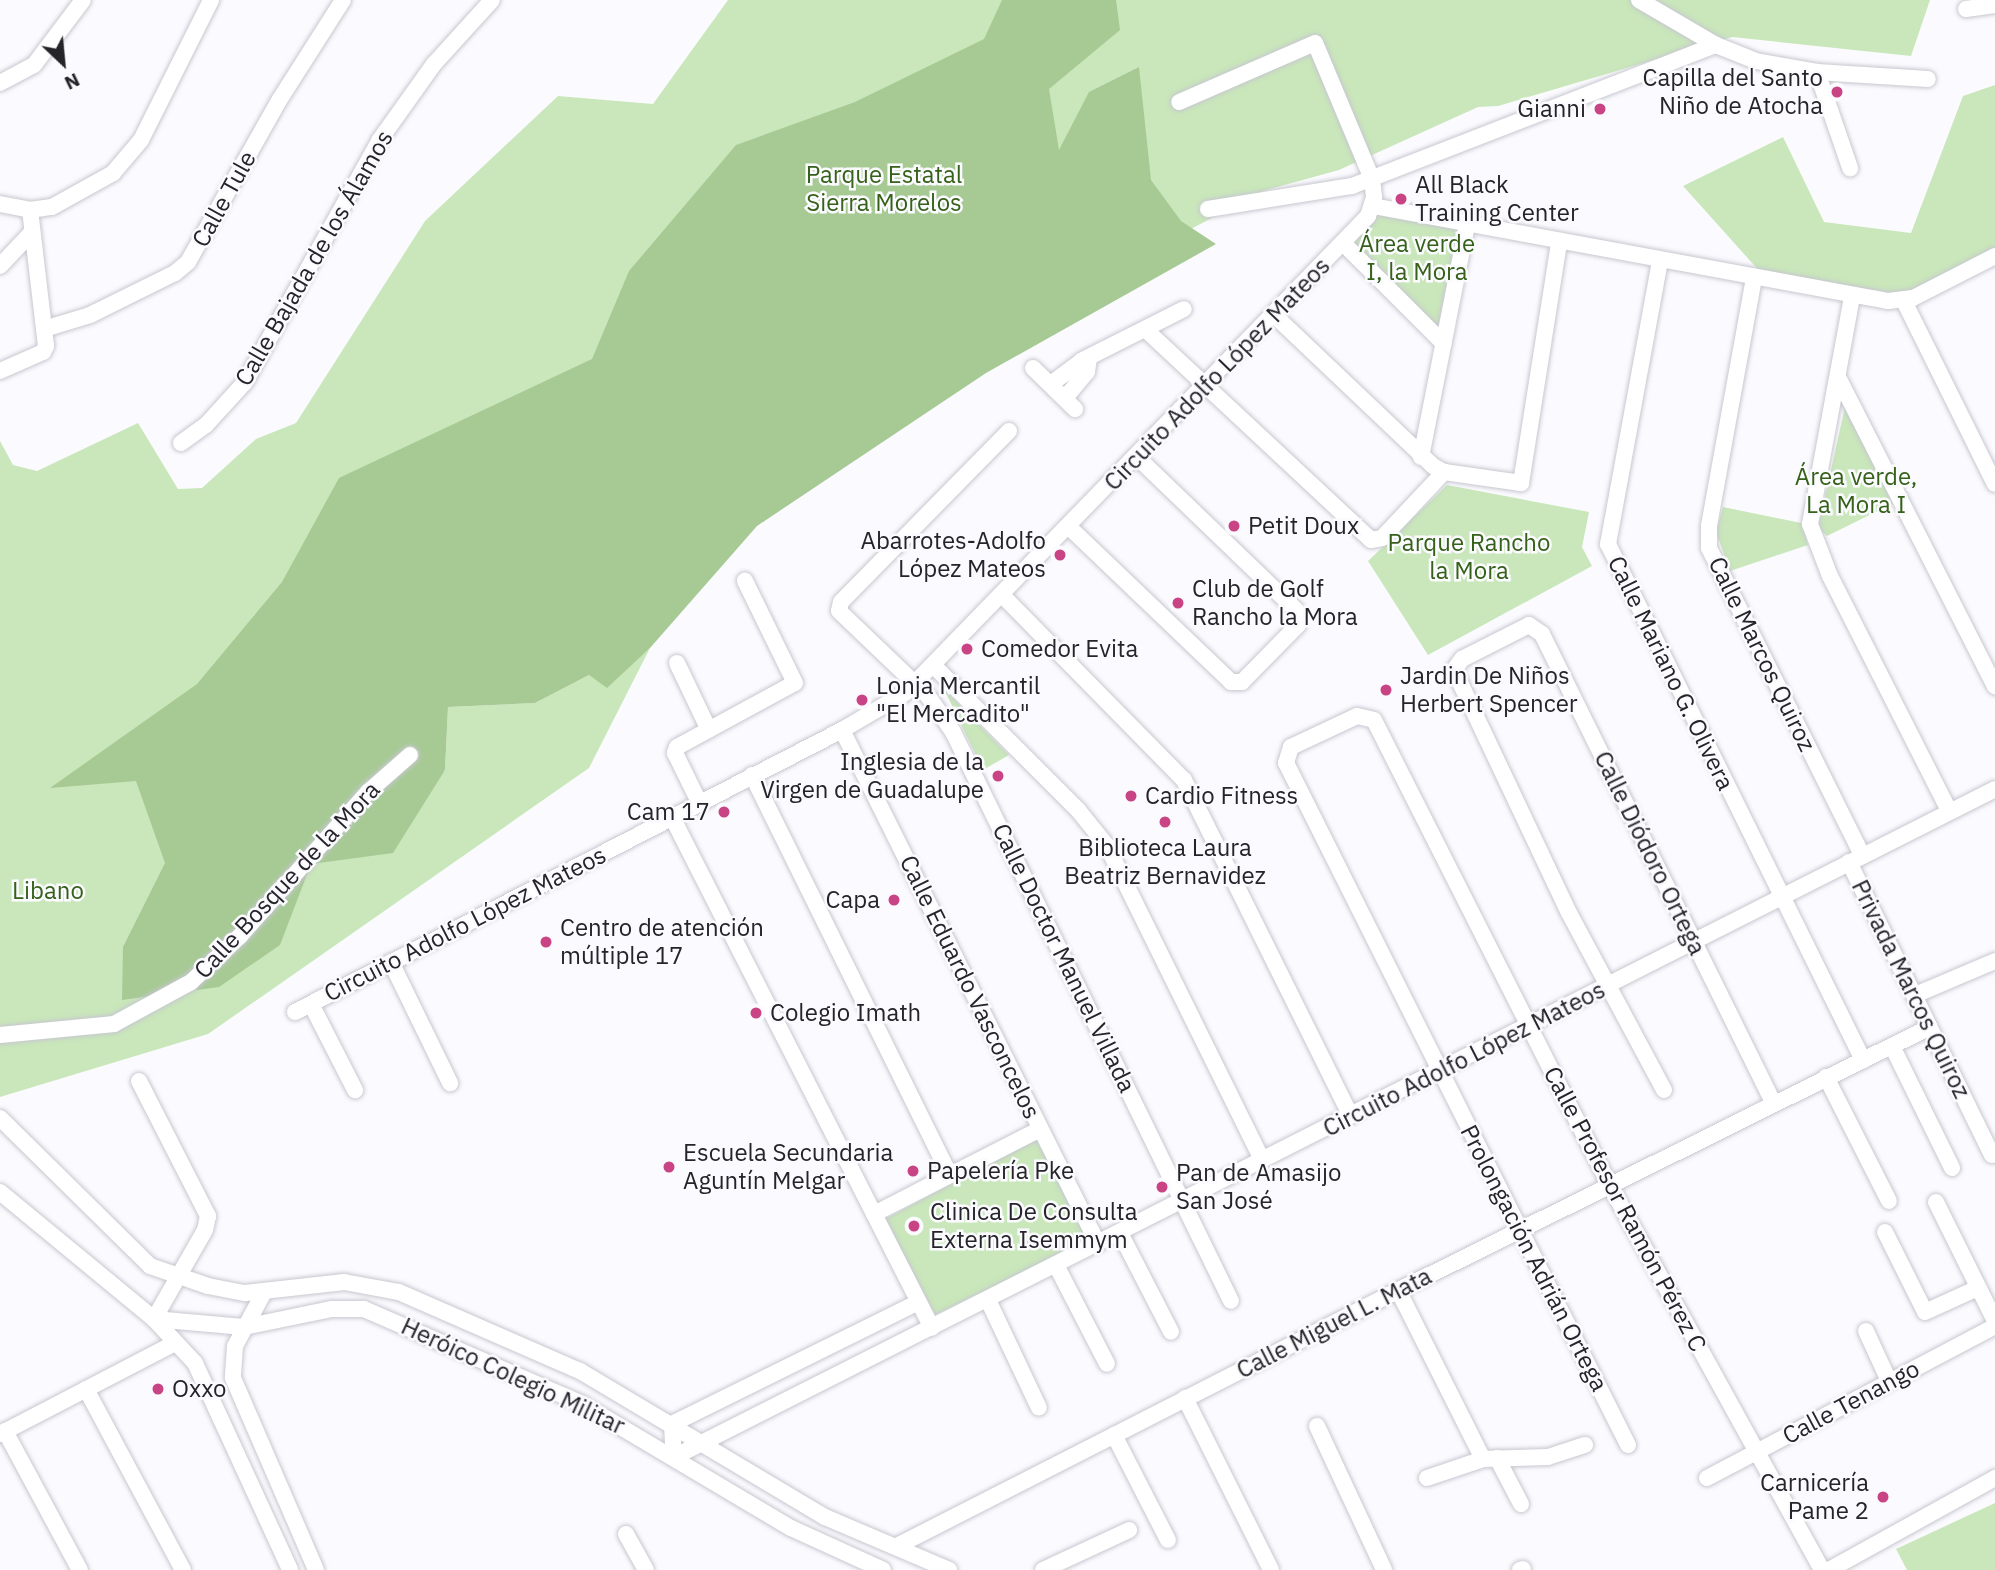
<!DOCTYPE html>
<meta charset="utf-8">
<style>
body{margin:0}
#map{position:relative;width:1995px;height:1570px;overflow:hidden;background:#fbfbff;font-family:"IBM Plex Sans",sans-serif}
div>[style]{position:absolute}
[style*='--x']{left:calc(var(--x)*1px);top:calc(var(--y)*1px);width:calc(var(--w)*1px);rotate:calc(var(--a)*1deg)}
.green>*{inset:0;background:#c9e7ba}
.forest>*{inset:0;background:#a7ca95}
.roads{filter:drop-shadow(0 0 2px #c7c7d0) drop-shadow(0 0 2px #c7c7d0)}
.street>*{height:16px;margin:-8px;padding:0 8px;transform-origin:8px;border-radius:8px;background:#fff}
.dots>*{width:19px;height:19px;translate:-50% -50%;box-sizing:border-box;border:4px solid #fbfbff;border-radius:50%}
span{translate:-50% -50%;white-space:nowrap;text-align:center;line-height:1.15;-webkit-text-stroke:5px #fbfbff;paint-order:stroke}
.poi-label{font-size:24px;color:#252529}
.right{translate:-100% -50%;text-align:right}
.left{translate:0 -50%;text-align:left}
.park-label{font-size:24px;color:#366119}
.street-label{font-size:24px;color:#252529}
.north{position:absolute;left:28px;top:28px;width:70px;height:70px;-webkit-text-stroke:5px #fbfbff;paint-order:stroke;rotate:154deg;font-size:19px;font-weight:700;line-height:28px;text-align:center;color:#252529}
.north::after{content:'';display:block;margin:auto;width:24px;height:32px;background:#252529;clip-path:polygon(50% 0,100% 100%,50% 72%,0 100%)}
</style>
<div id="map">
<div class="green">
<i style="clip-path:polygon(728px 0,1930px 0,1911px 56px,1732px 37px,1498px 106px,1478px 107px,1339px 170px,1263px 191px,1081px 287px,480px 649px,311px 864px,445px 771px,448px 707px,535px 703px,589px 675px,607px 687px,650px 648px,589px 768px,208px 1034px,0 1097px,0 441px,13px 465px,37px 471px,138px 423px,178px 489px,202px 488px,256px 439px,296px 423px,425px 221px,558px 96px,653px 104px)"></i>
<i style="clip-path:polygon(1995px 85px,1995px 250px,1911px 298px,1762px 274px,1683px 186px,1783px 137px,1824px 222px,1911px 233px,1963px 96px)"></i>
<i style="clip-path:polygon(1376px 213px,1459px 230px,1441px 331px,1351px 244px)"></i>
<i style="clip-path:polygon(1845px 407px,1896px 502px,1827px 536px,1818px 528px)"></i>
<i style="clip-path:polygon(1447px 485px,1589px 512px,1582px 547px,1592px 566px,1428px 655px,1368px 561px)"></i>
<i style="clip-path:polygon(1723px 507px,1801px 523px,1808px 545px,1730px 571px,1716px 532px)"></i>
<i style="clip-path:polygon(944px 689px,1009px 755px,983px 770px)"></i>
<i style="clip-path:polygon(1037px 1138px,1088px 1241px,935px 1315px,885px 1219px)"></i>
<i style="clip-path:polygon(1995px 1503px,1995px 1570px,1907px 1570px,1896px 1549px)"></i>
</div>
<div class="forest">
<i style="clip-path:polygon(1002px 0,1116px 0,1120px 30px,1049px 89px,1059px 150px,1089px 92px,1139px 67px,1151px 180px,1181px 221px,1216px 244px,986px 373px,757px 526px,650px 648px,607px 688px,589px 675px,535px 703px,448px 707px,445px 770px,393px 853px,311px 864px,280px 945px,219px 987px,122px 1000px,123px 947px,165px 863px,136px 781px,50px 788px,197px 684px,282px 582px,339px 478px,592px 359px,629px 271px,736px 145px,855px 102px,984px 39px)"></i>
</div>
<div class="roads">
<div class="street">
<i style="--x:1639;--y:0;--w:89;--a:30.3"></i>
<i style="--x:1716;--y:45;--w:43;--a:21.8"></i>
<i style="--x:1756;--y:61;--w:62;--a:10.2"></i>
<i style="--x:1817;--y:72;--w:111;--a:3.6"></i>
<i style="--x:1966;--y:9;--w:29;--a:-8"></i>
<i style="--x:1817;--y:72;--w:102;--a:71"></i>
<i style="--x:0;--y:83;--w:38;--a:-28"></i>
<i style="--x:34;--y:65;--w:81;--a:-53"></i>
<i style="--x:0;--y:204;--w:31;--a:11"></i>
<i style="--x:30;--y:210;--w:22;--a:-8"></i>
<i style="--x:52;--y:207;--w:70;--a:-29.1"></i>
<i style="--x:113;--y:173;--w:43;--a:-49.7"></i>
<i style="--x:141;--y:140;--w:157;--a:-63.4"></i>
<i style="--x:1373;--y:206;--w:524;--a:10.45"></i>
<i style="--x:1888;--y:301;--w:25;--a:-7"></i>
<i style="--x:1913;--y:298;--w:92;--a:-27.1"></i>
<i style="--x:1208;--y:209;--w:146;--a:-9.1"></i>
<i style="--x:1352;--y:186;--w:390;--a:-21.2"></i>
<i style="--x:1344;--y:244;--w:141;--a:45"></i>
<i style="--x:1660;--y:261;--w:288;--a:100.4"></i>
<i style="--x:1608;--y:544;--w:576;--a:63.7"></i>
<i style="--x:0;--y:266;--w:47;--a:-46.7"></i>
<i style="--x:1754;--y:278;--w:252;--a:100.3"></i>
<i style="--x:1709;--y:526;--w:22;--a:90"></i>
<i style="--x:1709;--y:548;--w:343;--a:63.5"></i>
<i style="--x:1852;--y:297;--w:231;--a:100.5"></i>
<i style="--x:1810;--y:524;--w:56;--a:69"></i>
<i style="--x:1830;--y:576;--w:263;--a:63.1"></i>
<i style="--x:1904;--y:301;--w:204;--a:63.6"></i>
<i style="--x:1274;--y:315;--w:219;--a:43.5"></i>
<i style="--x:1433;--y:466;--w:13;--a:29"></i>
<i style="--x:1444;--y:472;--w:78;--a:8.1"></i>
<i style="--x:1521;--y:483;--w:242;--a:-81"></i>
<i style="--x:44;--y:329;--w:48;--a:-16.9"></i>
<i style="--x:90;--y:315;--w:95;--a:-26.3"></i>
<i style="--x:175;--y:273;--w:17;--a:-40"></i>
<i style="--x:188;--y:262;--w:187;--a:-60.6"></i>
<i style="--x:280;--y:99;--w:117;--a:-57.5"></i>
<i style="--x:1146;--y:330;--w:308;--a:43"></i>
<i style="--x:1371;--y:540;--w:11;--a:-10"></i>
<i style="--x:1382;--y:538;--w:91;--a:-46.8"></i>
<i style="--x:1033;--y:368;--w:59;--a:44.3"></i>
<i style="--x:0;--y:371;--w:47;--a:-23.8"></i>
<i style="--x:43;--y:352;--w:7;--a:-63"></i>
<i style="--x:46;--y:346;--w:137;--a:-96.7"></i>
<i style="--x:1838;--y:377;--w:347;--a:63.1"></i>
<i style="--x:1051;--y:384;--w:38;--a:-37"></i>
<i style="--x:1081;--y:361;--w:115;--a:-26.8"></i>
<i style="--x:1065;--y:398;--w:34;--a:-50"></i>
<i style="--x:1087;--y:372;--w:14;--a:-82"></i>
<i style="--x:1009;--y:431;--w:240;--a:134.5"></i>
<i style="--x:841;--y:602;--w:9;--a:103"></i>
<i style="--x:839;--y:611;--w:123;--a:43.7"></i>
<i style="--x:928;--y:696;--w:44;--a:55.2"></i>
<i style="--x:953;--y:732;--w:633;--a:63.96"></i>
<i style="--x:181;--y:443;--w:31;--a:-36"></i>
<i style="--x:206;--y:425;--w:58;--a:-47.8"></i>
<i style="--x:245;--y:382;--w:276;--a:-60.9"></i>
<i style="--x:379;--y:141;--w:95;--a:-54.5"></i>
<i style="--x:434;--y:64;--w:86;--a:-47.8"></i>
<i style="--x:1421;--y:457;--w:237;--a:-78.8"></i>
<i style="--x:1069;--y:527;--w:224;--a:43.7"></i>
<i style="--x:1231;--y:682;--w:11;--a:0"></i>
<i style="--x:1242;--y:682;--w:80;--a:-45.5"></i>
<i style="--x:1298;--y:625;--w:15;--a:-98"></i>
<i style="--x:1296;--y:610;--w:221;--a:-136.1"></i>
<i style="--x:1002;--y:595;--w:260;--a:45.5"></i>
<i style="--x:1184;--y:780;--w:375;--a:63.6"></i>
<i style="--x:677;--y:663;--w:74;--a:64.5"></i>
<i style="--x:934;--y:666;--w:204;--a:45"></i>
<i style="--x:1078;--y:810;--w:46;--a:51.1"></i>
<i style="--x:1107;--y:846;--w:350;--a:63.7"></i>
<i style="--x:842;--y:730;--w:574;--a:63.52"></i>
<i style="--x:752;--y:775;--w:446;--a:63.7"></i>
<i style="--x:699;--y:802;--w:55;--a:-116.1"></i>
<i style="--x:675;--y:753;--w:6;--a:-72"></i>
<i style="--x:677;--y:747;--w:134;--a:-28.5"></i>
<i style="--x:795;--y:683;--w:114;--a:-116.1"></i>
<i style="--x:672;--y:817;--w:573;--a:63.03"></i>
<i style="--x:1849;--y:862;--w:326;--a:64"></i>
<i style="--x:391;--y:962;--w:135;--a:64"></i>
<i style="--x:1915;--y:995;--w:87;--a:-23"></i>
<i style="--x:311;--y:1004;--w:97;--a:62.9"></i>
<i style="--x:295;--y:1012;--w:615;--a:-27.27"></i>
<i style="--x:842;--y:730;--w:73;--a:-30.4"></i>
<i style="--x:905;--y:693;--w:665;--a:-45.85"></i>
<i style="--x:1368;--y:216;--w:20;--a:-72"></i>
<i style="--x:1374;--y:197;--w:18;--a:-96"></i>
<i style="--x:1372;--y:179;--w:147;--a:-112.7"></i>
<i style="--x:1315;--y:43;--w:148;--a:156.5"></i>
<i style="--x:0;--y:1035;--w:115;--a:-5.5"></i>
<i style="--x:114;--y:1024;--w:88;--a:-28.6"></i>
<i style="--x:191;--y:982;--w:67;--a:-43.2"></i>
<i style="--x:240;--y:936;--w:193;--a:-48.4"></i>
<i style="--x:368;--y:792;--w:56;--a:-41.4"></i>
<i style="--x:1892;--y:1046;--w:136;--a:63.8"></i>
<i style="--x:1826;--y:1077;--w:139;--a:63.1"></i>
<i style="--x:139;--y:1081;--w:152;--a:62.9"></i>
<i style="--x:208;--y:1216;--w:14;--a:102"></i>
<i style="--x:205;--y:1230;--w:103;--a:119.8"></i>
<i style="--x:1664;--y:1090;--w:201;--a:-118.2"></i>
<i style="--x:1569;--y:913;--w:269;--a:-115.3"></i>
<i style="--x:1454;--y:670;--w:14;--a:-54"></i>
<i style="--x:1462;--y:659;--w:75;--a:-26.9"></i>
<i style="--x:1529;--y:625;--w:16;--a:35"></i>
<i style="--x:1542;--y:634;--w:522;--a:63.73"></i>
<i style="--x:0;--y:1118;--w:211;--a:44.6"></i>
<i style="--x:150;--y:1266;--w:61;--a:19"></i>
<i style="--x:208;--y:1286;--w:38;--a:11"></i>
<i style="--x:245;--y:1293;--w:100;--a:-6.3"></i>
<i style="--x:344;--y:1282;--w:56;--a:10.3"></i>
<i style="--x:399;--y:1292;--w:197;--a:23.6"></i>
<i style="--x:580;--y:1371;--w:285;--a:30.8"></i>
<i style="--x:825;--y:1517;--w:135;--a:23.1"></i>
<i style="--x:0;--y:1192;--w:200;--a:39.5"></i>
<i style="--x:154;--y:1319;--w:60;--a:47"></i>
<i style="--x:195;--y:1363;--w:228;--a:65.3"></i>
<i style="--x:1936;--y:1202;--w:133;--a:63.6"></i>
<i style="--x:874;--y:1214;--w:186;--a:-27.1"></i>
<i style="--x:1885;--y:1232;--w:89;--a:63.4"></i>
<i style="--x:1925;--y:1312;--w:58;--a:-24.4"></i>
<i style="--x:1120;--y:1233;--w:111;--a:62.7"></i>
<i style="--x:1056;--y:1265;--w:111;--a:62.7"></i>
<i style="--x:1398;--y:1290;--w:189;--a:63.3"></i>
<i style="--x:263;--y:1294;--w:59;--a:118.3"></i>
<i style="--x:235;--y:1346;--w:32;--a:94"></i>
<i style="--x:233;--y:1378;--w:209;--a:66.6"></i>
<i style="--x:988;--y:1300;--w:119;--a:64.7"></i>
<i style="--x:154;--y:1319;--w:90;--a:5.1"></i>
<i style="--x:244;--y:1327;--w:90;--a:-11.6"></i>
<i style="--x:332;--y:1309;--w:32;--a:0"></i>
<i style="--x:364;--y:1309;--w:238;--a:23.5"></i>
<i style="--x:582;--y:1404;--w:243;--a:30.7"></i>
<i style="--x:791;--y:1528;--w:101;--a:24.5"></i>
<i style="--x:1866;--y:1331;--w:55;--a:65.3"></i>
<i style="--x:86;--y:1389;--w:205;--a:61.8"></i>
<i style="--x:1185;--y:1398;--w:192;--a:63.4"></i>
<i style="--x:672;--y:1424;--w:33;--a:87"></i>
<i style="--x:674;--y:1457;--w:1480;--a:-26.82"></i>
<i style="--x:672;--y:1424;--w:275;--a:-26.3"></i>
<i style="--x:1317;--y:1426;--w:159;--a:65"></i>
<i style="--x:5;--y:1431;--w:158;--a:61.7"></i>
<i style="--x:0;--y:1434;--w:197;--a:-27.5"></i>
<i style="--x:1114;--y:1435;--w:118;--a:62.8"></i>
<i style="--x:1628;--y:1445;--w:763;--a:-116.63"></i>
<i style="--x:1286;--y:763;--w:17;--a:-73"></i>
<i style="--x:1291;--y:747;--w:73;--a:-25.2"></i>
<i style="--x:1357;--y:716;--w:17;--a:13"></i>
<i style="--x:1374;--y:720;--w:520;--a:63.14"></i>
<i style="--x:1609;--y:1184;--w:441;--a:61.1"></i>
<i style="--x:1497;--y:1458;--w:52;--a:62.4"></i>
<i style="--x:1427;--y:1478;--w:59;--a:-18.7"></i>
<i style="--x:1483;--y:1459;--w:65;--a:-1.8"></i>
<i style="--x:1548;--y:1457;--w:39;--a:-18"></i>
<i style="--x:1707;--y:1478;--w:326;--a:-27.8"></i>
<i style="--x:626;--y:1534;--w:41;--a:60.9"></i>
<i style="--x:897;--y:1546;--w:546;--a:-27.03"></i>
<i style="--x:1383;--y:1298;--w:610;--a:-26.36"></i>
<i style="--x:1043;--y:1570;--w:95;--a:-24.9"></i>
<i style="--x:1520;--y:1570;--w:3;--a:-18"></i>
<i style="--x:1829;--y:1570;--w:190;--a:-29"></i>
</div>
</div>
<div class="dots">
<i style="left:1837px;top:92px;background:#c94485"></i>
<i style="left:1600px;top:109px;background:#c94485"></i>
<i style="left:1401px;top:199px;background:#c94485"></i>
<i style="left:1234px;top:526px;background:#c94485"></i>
<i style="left:1060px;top:555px;background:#c94485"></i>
<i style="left:1178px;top:603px;background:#c94485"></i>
<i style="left:967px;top:649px;background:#c94485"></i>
<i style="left:1386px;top:690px;background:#c94485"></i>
<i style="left:862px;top:700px;background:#c94485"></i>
<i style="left:998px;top:776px;background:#c94485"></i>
<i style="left:1131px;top:796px;background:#c94485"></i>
<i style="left:724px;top:812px;background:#c94485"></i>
<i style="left:1165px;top:822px;background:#c94485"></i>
<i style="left:894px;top:900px;background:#c94485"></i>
<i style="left:546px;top:942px;background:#c94485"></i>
<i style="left:756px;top:1013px;background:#c94485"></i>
<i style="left:669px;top:1167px;background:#c94485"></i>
<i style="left:913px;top:1171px;background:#c94485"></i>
<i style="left:1162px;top:1187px;background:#c94485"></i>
<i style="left:914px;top:1226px;background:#c94485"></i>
<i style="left:158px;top:1389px;background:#c94485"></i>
<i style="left:1883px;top:1497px;background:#c94485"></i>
</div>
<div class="poi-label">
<span class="right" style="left:1823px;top:92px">Capilla del Santo<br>Niño de Atocha</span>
<span class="right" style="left:1586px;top:109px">Gianni</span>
<span class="left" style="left:1415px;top:199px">All Black<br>Training Center</span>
<span class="left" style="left:1248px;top:526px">Petit Doux</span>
<span class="right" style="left:1046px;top:555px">Abarrotes-Adolfo<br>López Mateos</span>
<span class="left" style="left:1192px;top:603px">Club de Golf<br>Rancho la Mora</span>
<span class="left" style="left:981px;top:649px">Comedor Evita</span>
<span class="left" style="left:1400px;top:690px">Jardin De Niños<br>Herbert Spencer</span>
<span class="left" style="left:876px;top:700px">Lonja Mercantil<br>"El Mercadito"</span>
<span class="right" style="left:984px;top:776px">Inglesia de la<br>Virgen de Guadalupe</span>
<span class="left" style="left:1145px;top:796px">Cardio Fitness</span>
<span class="right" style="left:710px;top:812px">Cam 17</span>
<span style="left:1165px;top:862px">Biblioteca Laura<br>Beatriz Bernavidez</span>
<span class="right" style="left:880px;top:900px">Capa</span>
<span class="left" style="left:560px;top:942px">Centro de atención<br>múltiple 17</span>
<span class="left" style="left:770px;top:1013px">Colegio Imath</span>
<span class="left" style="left:683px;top:1167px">Escuela Secundaria<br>Aguntín Melgar</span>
<span class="left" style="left:927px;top:1171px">Papelería Pke</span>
<span class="left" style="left:1176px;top:1187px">Pan de Amasijo<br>San José</span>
<span class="left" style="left:930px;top:1226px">Clinica De Consulta<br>Externa Isemmym</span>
<span class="left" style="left:172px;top:1389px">Oxxo</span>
<span class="right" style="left:1869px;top:1497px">Carnicería<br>Pame 2</span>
</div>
<div class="park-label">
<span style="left:884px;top:189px">Parque Estatal<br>Sierra Morelos</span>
<span style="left:1417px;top:258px">Área verde<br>I, la Mora</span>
<span style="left:1856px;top:491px">Área verde,<br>La Mora I</span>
<span style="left:1469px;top:557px">Parque Rancho<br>la Mora</span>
<span style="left:48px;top:891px">Libano</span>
</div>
<div class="street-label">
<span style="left:224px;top:199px;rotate:-61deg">Calle Tule</span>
<span style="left:314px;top:258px;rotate:-60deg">Calle Bajada de los Álamos</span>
<span style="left:1217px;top:374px;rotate:-46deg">Circuito Adolfo López Mateos</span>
<span style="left:1762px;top:654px;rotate:64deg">Calle Marcos Quiroz</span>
<span style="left:1671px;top:673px;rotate:64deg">Calle Mariano G. Olivera</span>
<span style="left:1650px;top:853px;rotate:64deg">Calle Diódoro Ortega</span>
<span style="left:287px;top:880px;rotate:-47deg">Calle Bosque de la Mora</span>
<span style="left:465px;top:924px;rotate:-27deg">Circuito Adolfo López Mateos</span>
<span style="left:1064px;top:958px;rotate:64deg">Calle Doctor Manuel Villada</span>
<span style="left:970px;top:987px;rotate:64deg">Calle Eduardo Vasconcelos</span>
<span style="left:1911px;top:989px;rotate:64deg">Privada Marcos Quiroz</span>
<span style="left:1464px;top:1059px;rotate:-27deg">Circuito Adolfo López Mateos</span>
<span style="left:1625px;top:1209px;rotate:62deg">Calle Profesor Ramón Pérez C</span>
<span style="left:1534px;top:1258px;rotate:63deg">Prolongación Adrián Ortega</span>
<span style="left:1334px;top:1323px;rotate:-27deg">Calle Miguel L. Mata</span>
<span style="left:513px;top:1376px;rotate:25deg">Heróico Colegio Militar</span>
<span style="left:1851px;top:1402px;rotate:-28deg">Calle Tenango</span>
</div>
<div class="north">N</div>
</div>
